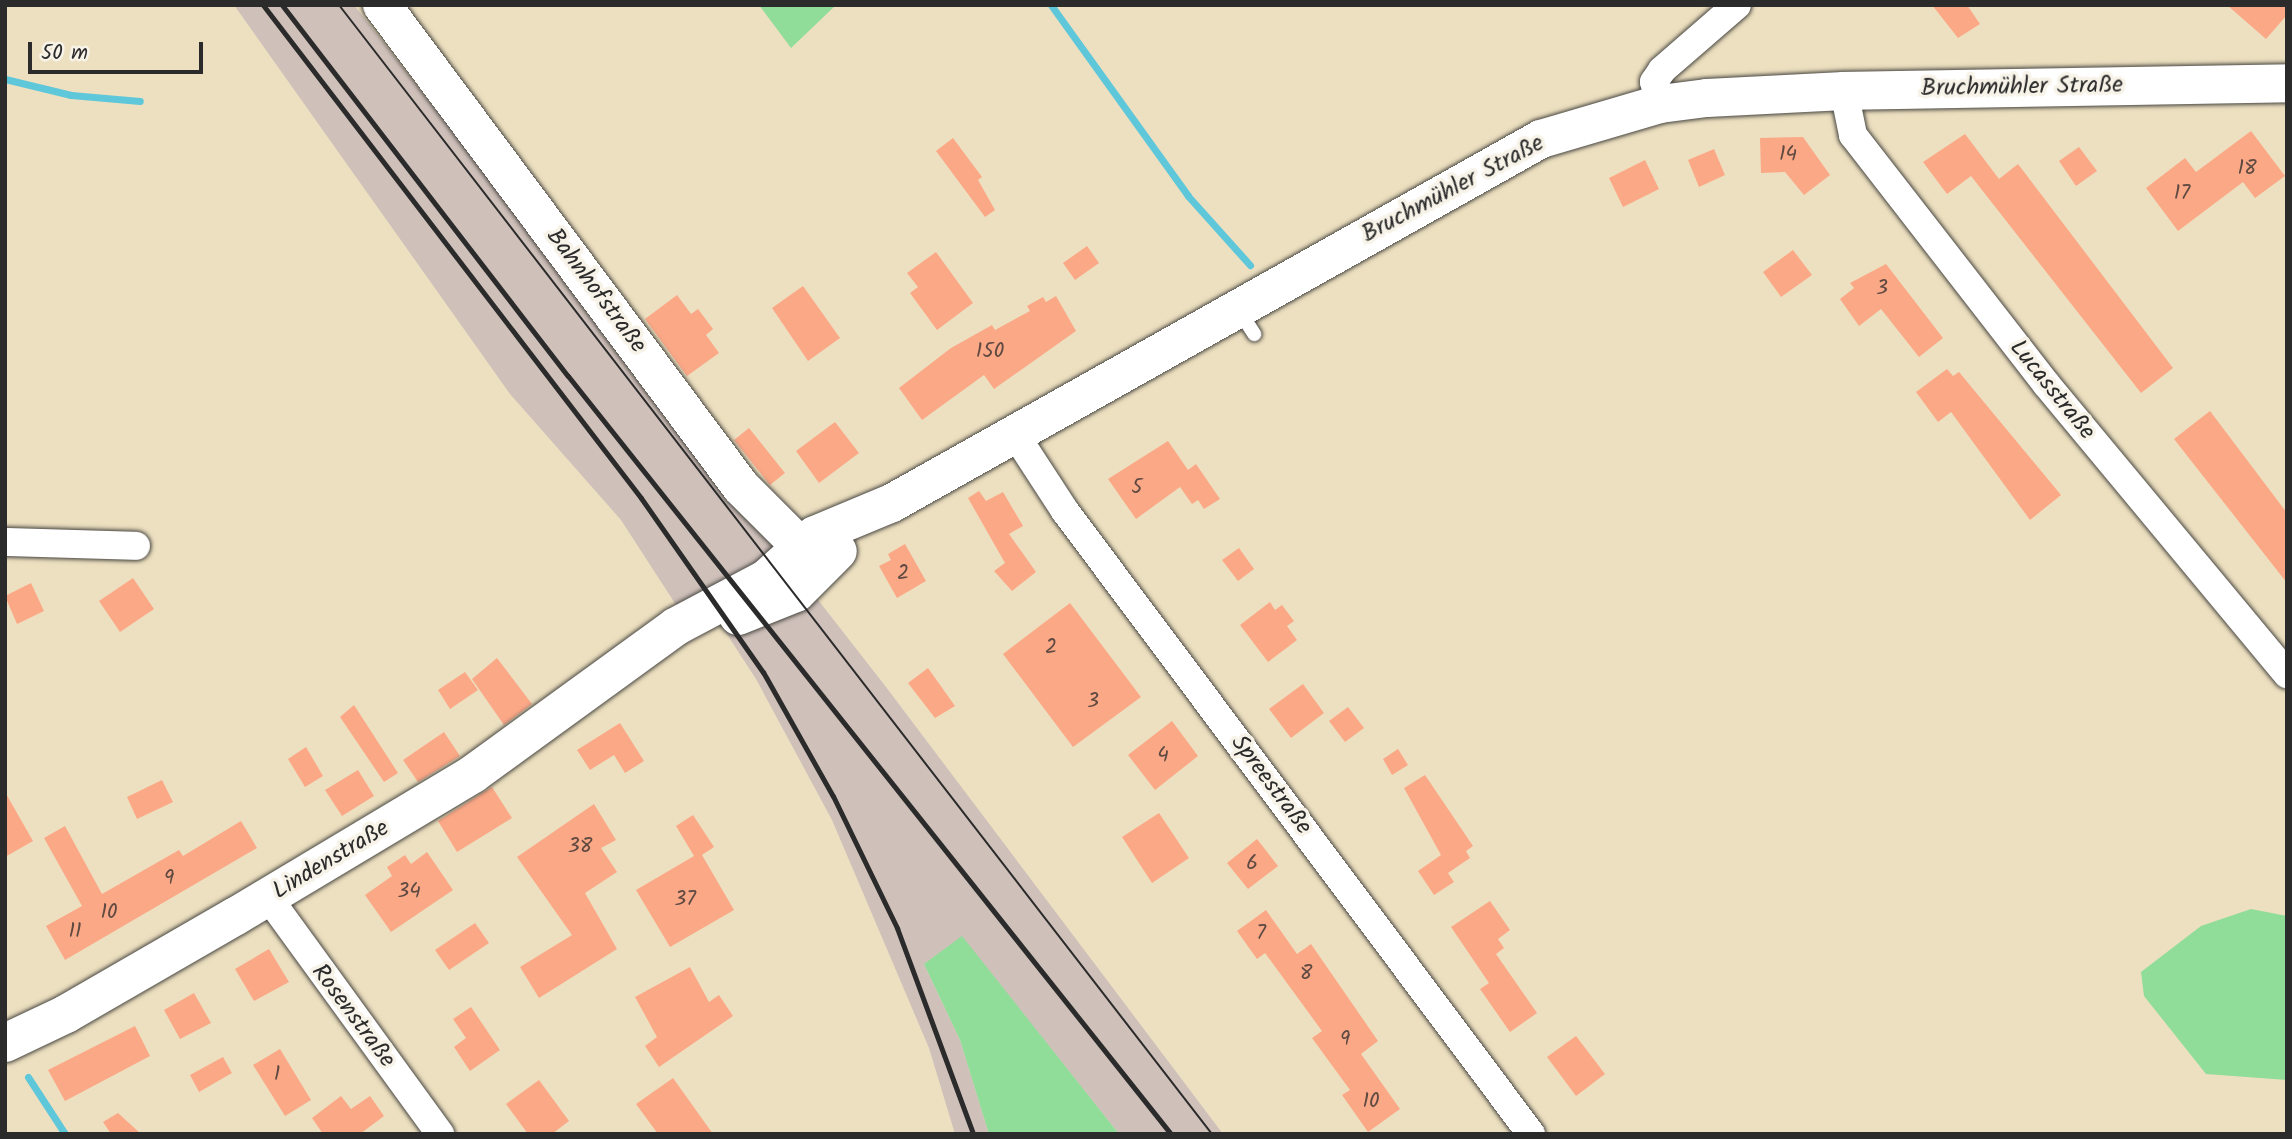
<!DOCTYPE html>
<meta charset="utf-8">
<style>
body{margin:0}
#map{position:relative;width:2292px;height:1139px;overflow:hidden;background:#ede0c0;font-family:Kalam,sans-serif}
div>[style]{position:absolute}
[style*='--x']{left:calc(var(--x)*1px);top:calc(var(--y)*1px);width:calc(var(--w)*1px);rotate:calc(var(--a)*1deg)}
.industrial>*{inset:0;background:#cfc0ba}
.green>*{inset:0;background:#90dc99}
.stream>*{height:7px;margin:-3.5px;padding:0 3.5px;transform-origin:3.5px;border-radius:3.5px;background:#5ec7da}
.building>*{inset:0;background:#fba887}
.roads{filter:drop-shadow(0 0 2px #484641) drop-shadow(0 0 2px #484641)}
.lane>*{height:14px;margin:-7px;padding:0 7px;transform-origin:7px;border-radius:7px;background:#fff}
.street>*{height:28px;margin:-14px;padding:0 14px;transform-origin:14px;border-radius:14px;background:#fff}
.secondary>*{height:38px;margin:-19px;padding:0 19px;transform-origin:19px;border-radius:19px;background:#fff}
.tram>*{height:2px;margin:-1px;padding:0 1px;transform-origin:1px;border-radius:1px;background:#2b2b2b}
.rail>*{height:5px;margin:-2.5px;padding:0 2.5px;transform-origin:2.5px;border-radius:2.5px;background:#2b2b2b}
span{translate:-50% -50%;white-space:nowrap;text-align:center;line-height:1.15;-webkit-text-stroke:7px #f7f3e8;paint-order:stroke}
.number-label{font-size:21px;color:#5f4a42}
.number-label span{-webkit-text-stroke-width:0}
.street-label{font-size:24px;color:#2b2b2b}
.frame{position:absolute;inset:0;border:7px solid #2b2b2b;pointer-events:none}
.scale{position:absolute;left:28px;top:42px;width:175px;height:32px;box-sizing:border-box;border:4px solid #2b2b2b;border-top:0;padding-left:9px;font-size:21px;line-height:24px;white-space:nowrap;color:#2b2b2b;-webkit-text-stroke:5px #f7f3e8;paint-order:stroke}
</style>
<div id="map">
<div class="industrial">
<i style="clip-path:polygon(234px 5px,354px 5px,886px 687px,1223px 1134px,1119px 1134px,962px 937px,924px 964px,960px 1040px,989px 1134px,955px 1134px,929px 1048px,832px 820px,756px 679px,704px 599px,678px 608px,621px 520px,510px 394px)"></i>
</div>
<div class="green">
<i style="clip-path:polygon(759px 5px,836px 5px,791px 48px)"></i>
<i style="clip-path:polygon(2251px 909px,2287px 916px,2287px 1080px,2206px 1074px,2144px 996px,2141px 972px,2201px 926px)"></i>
<i style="clip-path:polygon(962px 936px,1119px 1134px,989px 1134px,960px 1040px,924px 964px)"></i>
</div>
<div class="stream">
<i style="--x:1051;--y:5;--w:235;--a:54.3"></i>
<i style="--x:1188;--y:196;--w:93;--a:48.1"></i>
<i style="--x:5;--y:79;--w:68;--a:13.6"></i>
<i style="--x:71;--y:95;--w:69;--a:5"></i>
<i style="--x:28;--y:1077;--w:68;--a:57"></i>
</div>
<div class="building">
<i style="clip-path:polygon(1932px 5px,1967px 5px,1980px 24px,1958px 38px)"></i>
<i style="clip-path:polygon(2227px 5px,2287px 5px,2287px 15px,2266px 39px)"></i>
<i style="clip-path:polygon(2251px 131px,2285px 176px,2255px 198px,2243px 182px,2178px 231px,2146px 188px,2185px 158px,2196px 172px)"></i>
<i style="clip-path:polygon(1965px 134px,1999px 179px,2018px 164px,2173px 368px,2141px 393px,1971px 176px,1947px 194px,1923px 162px)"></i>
<i style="clip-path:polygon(1803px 137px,1830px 175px,1804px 195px,1785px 172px,1761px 173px,1760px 138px)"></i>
<i style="clip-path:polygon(953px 138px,982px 177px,978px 180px,995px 210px,985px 217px,936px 151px)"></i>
<i style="clip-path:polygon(2079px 147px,2097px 171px,2076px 186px,2059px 161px)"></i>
<i style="clip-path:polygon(1714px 149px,1725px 175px,1699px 187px,1688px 160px)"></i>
<i style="clip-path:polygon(1645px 160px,1659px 189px,1623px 207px,1609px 178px)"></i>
<i style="clip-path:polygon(1087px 246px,1099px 263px,1075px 280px,1063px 263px)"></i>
<i style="clip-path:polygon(1793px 250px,1812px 275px,1781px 297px,1763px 272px)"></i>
<i style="clip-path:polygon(936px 252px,973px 303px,937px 330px,910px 293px,918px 287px,907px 273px)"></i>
<i style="clip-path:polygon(1886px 264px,1943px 338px,1919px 357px,1881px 309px,1859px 326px,1840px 299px,1854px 288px,1850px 283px)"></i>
<i style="clip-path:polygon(803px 286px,840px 338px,808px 361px,772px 308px)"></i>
<i style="clip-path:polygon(677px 295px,691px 314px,698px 309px,713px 329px,706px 335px,719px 353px,687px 376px,645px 319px)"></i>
<i style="clip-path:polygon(1056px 296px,1076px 331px,994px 389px,984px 375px,922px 420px,899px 388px,951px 348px,992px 325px,995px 330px,1030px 311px,1027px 306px,1043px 297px,1046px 302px)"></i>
<i style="clip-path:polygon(1947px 369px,1953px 376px,1959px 372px,2061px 495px,2030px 520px,1951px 412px,1938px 422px,1916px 392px)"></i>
<i style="clip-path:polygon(2210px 411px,2287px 513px,2287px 583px,2174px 439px)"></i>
<i style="clip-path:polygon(835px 422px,859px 453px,819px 483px,796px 451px)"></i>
<i style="clip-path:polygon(749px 428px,785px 473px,770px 485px,734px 440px)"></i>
<i style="clip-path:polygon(1168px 441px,1188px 470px,1196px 464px,1220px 499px,1204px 509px,1198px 500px,1192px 504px,1180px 487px,1136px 519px,1108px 479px)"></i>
<i style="clip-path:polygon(979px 491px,986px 501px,1003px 492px,1023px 526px,1009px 534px,1036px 572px,1012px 591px,994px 571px,1005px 563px,968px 498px)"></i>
<i style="clip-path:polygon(905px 544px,926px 581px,897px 598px,879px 566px,891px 560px,888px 554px)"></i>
<i style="clip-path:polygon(1239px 548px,1254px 569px,1238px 581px,1222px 560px)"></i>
<i style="clip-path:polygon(133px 578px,154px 609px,120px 632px,99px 601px)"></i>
<i style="clip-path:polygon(31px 583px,44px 611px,17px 624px,5px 596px)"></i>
<i style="clip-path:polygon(1270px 602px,1275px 610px,1282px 605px,1294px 621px,1287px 626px,1297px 640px,1268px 662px,1240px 625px)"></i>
<i style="clip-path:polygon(1070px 603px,1141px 697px,1073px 747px,1003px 654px)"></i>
<i style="clip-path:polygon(497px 658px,532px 704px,504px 725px,472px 679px)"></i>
<i style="clip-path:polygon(928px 668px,955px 706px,935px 718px,908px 683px)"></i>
<i style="clip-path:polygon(465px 672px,478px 690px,450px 709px,438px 690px)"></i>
<i style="clip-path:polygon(1303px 684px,1324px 713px,1291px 738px,1269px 709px)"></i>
<i style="clip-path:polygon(354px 705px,398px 773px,384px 782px,340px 717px)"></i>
<i style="clip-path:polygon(1348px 707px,1364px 728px,1345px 742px,1329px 721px)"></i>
<i style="clip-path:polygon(1172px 721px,1198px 756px,1155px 790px,1128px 755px)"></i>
<i style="clip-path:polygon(620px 723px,644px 761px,625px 773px,614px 755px,590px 770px,577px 750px)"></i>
<i style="clip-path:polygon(444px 732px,460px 756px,418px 782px,403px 760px)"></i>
<i style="clip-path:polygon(306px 747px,323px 776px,305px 787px,288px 759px)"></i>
<i style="clip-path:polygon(1398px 749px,1408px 765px,1392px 775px,1383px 759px)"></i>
<i style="clip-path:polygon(358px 770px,374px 796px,342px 816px,325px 790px)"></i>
<i style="clip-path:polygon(1425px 775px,1473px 846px,1466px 851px,1470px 858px,1448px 873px,1454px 882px,1434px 895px,1418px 871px,1441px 855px,1404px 788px)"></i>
<i style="clip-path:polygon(162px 780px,173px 802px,137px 819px,127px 797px)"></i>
<i style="clip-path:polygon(492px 787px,512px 818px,457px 852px,438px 821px)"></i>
<i style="clip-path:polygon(5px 792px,33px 841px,5px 857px)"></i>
<i style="clip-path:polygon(594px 804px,616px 840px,601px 848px,617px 872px,585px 893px,617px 949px,539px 998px,520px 967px,572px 935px,517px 857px)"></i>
<i style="clip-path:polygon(1159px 813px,1189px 858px,1152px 883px,1122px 837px)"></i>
<i style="clip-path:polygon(693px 815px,714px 847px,702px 855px,734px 910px,670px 947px,636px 890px,694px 856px,676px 826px)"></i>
<i style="clip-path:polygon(241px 821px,257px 848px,65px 960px,46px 926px,82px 906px,44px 838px,65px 826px,102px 894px,179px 850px,183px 856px)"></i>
<i style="clip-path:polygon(1257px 839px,1278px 866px,1248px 889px,1227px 863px)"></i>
<i style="clip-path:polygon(427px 852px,453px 890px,391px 932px,365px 895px,392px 876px,387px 867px,405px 855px,411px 864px)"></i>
<i style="clip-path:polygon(1490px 901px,1510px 930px,1498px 939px,1504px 948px,1496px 954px,1537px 1013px,1510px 1032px,1480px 989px,1489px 983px,1451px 927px)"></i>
<i style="clip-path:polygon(1266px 910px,1297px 954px,1311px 944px,1378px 1041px,1361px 1054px,1400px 1109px,1368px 1132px,1342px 1095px,1350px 1090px,1312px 1038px,1322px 1031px,1265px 953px,1257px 959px,1237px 931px)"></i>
<i style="clip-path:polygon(475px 923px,489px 943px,449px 970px,435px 950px)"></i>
<i style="clip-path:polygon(269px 949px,289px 982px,254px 1001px,235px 969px)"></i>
<i style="clip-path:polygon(690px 967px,709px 1002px,719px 995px,733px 1016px,659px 1067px,645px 1046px,657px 1037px,635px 997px)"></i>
<i style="clip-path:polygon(194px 993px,211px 1023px,180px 1039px,164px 1010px)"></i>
<i style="clip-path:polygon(471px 1007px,500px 1050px,470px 1071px,454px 1047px,466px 1038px,453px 1019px)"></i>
<i style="clip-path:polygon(135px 1026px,150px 1056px,65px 1101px,48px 1070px)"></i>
<i style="clip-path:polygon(1576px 1036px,1605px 1074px,1576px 1096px,1547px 1057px)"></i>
<i style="clip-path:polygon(280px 1049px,311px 1100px,285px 1116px,253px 1065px)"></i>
<i style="clip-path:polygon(223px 1057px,232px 1073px,199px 1092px,190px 1075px)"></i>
<i style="clip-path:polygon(673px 1078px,713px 1134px,658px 1134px,636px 1104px)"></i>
<i style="clip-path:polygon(539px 1080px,569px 1121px,552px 1134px,528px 1134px,506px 1104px)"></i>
<i style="clip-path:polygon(341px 1096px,351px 1109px,370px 1096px,384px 1116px,360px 1134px,323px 1134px,312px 1118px)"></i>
<i style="clip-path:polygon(118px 1113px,141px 1134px,111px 1134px,103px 1122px)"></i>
</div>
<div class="roads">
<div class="lane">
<i style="--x:1238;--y:309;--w:30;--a:57"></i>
</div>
<div class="street">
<i style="--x:1844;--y:91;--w:45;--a:78.4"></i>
<i style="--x:1853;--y:135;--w:316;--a:52.2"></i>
<i style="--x:2047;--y:385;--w:376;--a:50.3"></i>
<i style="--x:1660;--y:104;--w:23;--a:-105"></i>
<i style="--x:1654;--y:82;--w:14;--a:-56"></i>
<i style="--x:1662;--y:70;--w:99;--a:-40.9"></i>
<i style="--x:1015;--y:434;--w:92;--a:57"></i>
<i style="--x:1065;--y:511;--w:778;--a:53.2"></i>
<i style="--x:5;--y:542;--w:131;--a:1.7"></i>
<i style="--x:268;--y:897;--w:293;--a:54"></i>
</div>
<div class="secondary">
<i style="--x:382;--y:5;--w:601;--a:53.32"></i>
<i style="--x:741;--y:487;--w:113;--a:45"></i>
<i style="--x:738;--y:616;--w:62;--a:-21.6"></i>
<i style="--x:796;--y:593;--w:59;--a:-45"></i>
<i style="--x:5;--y:1043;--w:68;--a:-25.4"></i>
<i style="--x:66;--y:1014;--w:196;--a:-30"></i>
<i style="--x:236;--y:916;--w:276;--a:-30.9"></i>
<i style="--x:473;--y:774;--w:250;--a:-36"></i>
<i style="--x:675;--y:627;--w:104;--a:-28"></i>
<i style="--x:767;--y:578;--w:64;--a:-41.9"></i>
<i style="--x:815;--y:535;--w:83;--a:-22.6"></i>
<i style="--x:892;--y:503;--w:744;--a:-29.29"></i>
<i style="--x:1541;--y:139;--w:124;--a:-16.4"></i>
<i style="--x:1660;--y:104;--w:47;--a:-7.3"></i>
<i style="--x:1707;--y:98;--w:137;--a:-2.9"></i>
<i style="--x:1844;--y:91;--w:443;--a:-1"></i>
</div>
</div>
<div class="tram">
<i style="--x:339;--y:5;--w:1427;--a:52.29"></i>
</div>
<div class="rail">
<i style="--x:263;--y:5;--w:621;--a:52.52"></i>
<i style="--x:641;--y:498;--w:213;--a:55"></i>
<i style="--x:763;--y:672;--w:142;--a:60.6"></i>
<i style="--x:833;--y:796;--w:147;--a:64.1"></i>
<i style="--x:897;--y:928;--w:220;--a:69.7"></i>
<i style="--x:282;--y:5;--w:468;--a:52.4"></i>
<i style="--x:568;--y:376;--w:969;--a:51.5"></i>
</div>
<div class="number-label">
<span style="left:1788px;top:155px">14</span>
<span style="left:2247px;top:169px">18</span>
<span style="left:2182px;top:194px">17</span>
<span style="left:1882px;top:289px">3</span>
<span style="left:990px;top:352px">150</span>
<span style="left:1137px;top:488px">5</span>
<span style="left:903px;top:574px">2</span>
<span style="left:1051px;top:648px">2</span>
<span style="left:1093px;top:702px">3</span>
<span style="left:1163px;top:756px">4</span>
<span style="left:580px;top:847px">38</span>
<span style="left:1252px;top:864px">6</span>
<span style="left:169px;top:879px">9</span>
<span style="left:409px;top:892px">34</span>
<span style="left:685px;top:900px">37</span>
<span style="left:109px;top:913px">10</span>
<span style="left:75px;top:932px">11</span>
<span style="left:1261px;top:934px">7</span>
<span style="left:1306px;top:974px">8</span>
<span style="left:1345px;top:1040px">9</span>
<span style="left:277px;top:1075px">1</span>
<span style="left:1371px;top:1102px">10</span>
</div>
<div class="street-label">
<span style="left:2022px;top:87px;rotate:-1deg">Bruchmühler Straße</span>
<span style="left:1453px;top:189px;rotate:-28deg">Bruchmühler Straße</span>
<span style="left:596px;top:291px;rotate:53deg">Bahnhofstraße</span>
<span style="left:2052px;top:390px;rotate:51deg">Lucasstraße</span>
<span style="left:1271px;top:785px;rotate:53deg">Spreestraße</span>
<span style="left:331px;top:860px;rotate:-31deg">Lindenstraße</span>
<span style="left:353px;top:1016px;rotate:53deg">Rosenstraße</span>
</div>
<div class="frame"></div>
<div class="scale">50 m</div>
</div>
